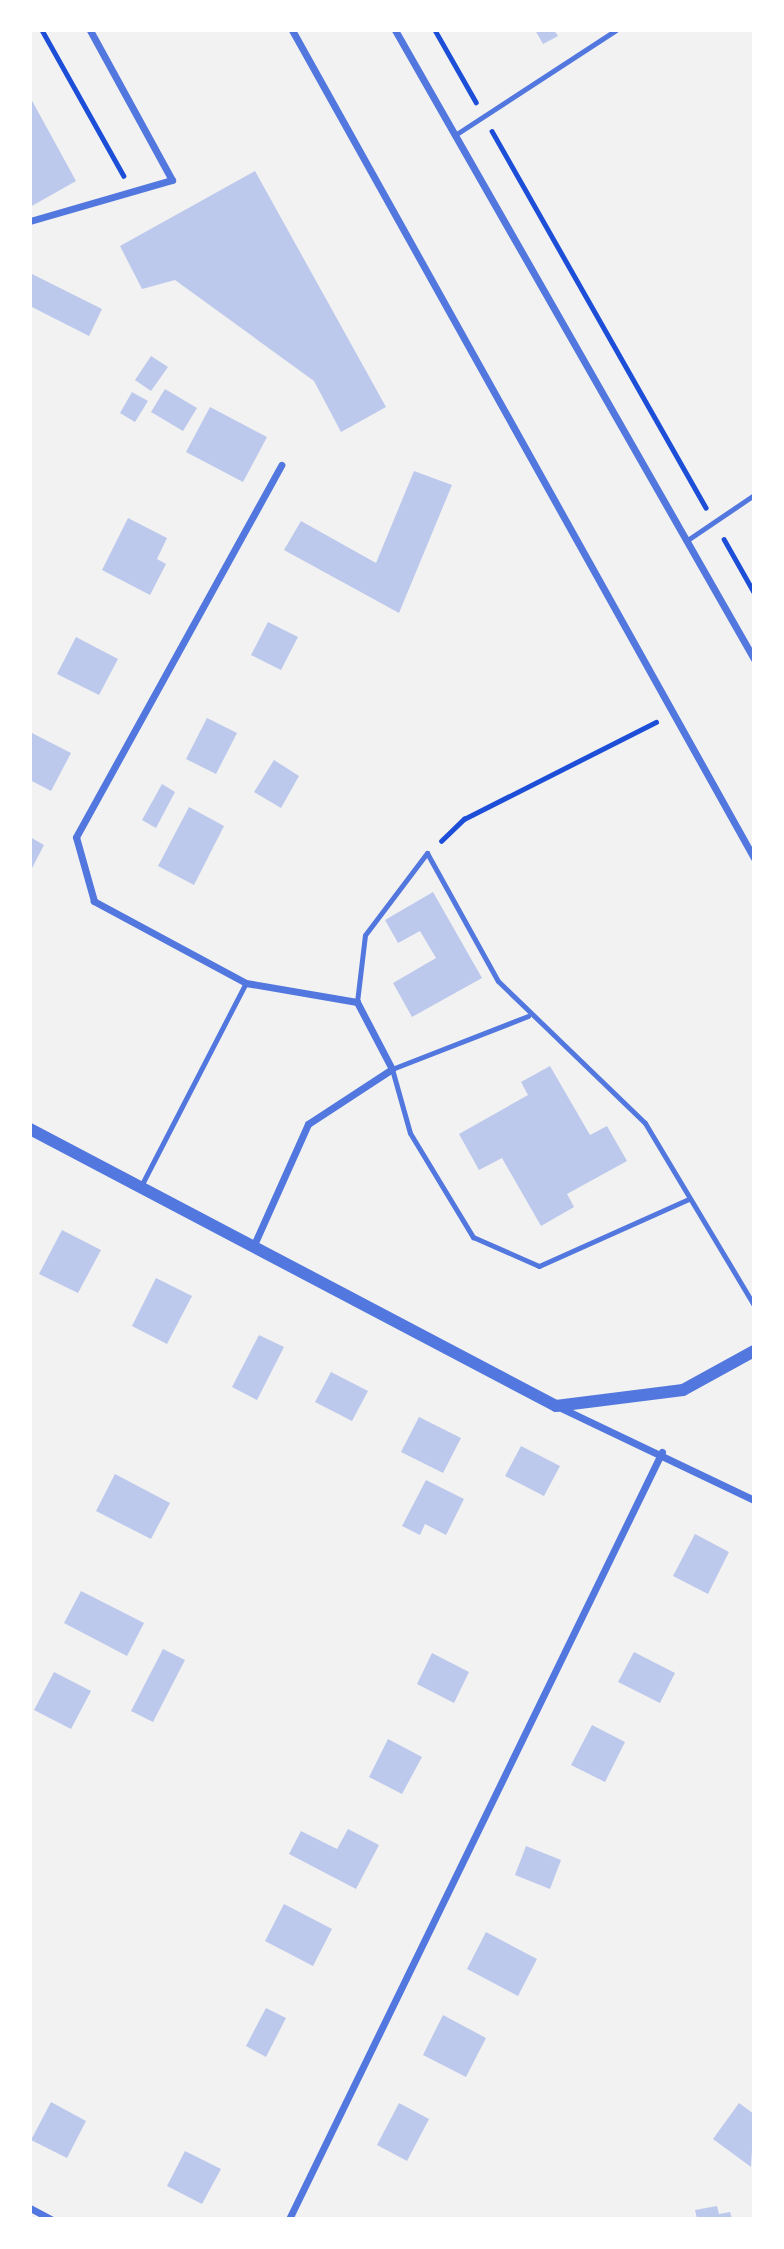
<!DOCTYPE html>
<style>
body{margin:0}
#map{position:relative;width:784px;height:2249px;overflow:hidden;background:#f2f2f2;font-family:"Noto Serif",serif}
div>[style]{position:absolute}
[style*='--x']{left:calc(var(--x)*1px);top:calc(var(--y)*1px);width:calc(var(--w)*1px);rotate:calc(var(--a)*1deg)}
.building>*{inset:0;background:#bdc9ec}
.path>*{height:4.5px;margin:-2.25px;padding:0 2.25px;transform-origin:2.25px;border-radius:2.25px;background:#1d4ed8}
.service>*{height:5px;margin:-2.5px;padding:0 2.5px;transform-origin:2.5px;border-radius:2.5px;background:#5277de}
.minor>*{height:7px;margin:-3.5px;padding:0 3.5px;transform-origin:3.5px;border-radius:3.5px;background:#5277de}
.tertiary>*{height:12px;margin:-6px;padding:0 6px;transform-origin:6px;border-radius:6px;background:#5277de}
span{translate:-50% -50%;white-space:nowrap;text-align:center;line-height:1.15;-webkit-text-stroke:5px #fff;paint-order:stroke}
.frame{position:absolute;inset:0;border:32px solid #fff;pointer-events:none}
</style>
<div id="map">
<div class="building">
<i style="clip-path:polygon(535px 30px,554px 30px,558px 36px,543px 44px)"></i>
<i style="clip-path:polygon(30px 97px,76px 181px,30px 207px)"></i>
<i style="clip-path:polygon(255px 171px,386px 407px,341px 432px,314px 381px,175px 280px,142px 289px,120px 246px)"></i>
<i style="clip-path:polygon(30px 273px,102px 309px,89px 336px,30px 306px)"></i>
<i style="clip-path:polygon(151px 356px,168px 367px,151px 391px,135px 380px)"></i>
<i style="clip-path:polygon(165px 389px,197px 408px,183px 431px,151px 412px)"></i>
<i style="clip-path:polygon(132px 392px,148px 401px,135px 422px,120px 413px)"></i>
<i style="clip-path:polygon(210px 407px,267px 437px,243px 482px,186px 452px)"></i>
<i style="clip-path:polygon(414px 471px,452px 485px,399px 613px,284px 550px,301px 521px,376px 563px)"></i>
<i style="clip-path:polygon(128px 518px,167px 538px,157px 559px,166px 564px,150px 595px,102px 570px)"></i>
<i style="clip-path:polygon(268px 622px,298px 637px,281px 670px,251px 655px)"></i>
<i style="clip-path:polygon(76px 637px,118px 659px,99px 695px,57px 674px)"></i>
<i style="clip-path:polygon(207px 718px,237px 733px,216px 774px,186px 759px)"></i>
<i style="clip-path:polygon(30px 732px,71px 753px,51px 791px,30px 780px)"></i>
<i style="clip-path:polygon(274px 760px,299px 776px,281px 808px,254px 792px)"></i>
<i style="clip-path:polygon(162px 784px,175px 792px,156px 828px,142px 820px)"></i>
<i style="clip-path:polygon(189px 807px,224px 826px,194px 885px,158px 866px)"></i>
<i style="clip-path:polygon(30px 837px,44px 845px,30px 872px)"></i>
<i style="clip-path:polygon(433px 892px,482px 978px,412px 1017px,393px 983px,436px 958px,420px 931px,398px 943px,385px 920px)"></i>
<i style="clip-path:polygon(550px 1066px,590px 1135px,607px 1126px,627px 1161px,567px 1194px,574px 1207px,541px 1226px,502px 1158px,479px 1170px,459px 1134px,528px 1095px,521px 1082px)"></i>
<i style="clip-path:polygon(62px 1230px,101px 1250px,78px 1293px,39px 1274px)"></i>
<i style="clip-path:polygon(156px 1278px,192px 1296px,167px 1344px,132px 1326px)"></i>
<i style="clip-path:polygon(259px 1335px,284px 1347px,257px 1400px,232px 1387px)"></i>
<i style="clip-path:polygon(331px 1372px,368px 1391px,352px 1421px,315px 1402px)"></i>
<i style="clip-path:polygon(419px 1417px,461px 1438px,443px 1473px,401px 1452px)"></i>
<i style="clip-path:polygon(521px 1446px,560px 1466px,544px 1496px,505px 1476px)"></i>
<i style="clip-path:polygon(115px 1474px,170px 1503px,151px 1539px,96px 1511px)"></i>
<i style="clip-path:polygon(426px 1480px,464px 1499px,446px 1535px,425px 1524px,420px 1535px,402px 1526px)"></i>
<i style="clip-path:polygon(695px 1534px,729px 1552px,708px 1594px,673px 1576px)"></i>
<i style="clip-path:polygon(81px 1591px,144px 1623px,127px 1656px,64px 1623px)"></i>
<i style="clip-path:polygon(163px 1649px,185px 1660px,153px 1722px,131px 1711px)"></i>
<i style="clip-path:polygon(634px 1652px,675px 1673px,660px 1703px,618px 1682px)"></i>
<i style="clip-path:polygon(432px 1653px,469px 1672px,454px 1703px,417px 1684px)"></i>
<i style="clip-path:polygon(54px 1672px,91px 1691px,71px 1729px,34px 1710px)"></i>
<i style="clip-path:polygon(592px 1725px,625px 1742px,605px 1782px,571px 1765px)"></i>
<i style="clip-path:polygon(388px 1739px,422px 1757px,402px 1794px,369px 1777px)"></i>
<i style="clip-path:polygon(348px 1829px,379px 1845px,356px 1889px,289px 1854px,301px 1831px,337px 1849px)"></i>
<i style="clip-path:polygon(526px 1846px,561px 1860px,550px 1889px,515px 1875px)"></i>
<i style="clip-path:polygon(284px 1904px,332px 1929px,313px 1966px,265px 1941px)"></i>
<i style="clip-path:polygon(486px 1932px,537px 1959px,518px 1996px,467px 1969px)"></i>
<i style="clip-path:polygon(266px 2008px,286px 2018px,266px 2057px,246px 2046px)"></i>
<i style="clip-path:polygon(443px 2015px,486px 2038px,466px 2077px,423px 2055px)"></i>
<i style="clip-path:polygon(51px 2102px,86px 2121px,67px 2158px,31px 2140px)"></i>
<i style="clip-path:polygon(399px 2103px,429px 2119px,407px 2161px,377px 2145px)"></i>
<i style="clip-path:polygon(739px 2103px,754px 2114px,751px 2167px,713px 2139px)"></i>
<i style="clip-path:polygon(185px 2151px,221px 2169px,202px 2204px,167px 2186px)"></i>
<i style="clip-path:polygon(717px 2206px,719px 2214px,730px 2212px,732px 2219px,697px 2219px,695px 2210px)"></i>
</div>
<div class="path">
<i style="--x:42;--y:30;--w:167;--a:60.7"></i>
<i style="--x:435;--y:30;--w:83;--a:60.3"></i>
<i style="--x:492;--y:131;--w:433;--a:60.4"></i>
<i style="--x:724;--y:539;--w:61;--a:60.5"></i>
<i style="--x:441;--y:841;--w:32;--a:-44"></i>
<i style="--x:464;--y:819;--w:215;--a:-26.8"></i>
</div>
<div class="service">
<i style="--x:455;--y:135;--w:192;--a:-33.1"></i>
<i style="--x:686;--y:541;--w:82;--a:-34.1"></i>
<i style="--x:357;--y:1002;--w:67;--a:-83.2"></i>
<i style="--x:365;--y:935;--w:103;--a:-52.9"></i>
<i style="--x:427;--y:853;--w:146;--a:61"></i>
<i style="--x:498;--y:981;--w:204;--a:44"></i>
<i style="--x:645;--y:1123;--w:212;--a:59.1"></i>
<i style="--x:528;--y:1016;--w:146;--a:158.7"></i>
<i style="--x:392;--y:1069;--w:66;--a:74.3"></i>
<i style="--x:410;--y:1133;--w:122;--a:58.8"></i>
<i style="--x:473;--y:1237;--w:72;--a:23.7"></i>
<i style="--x:539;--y:1266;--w:164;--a:-24.1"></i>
<i style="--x:141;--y:1186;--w:229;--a:-62.7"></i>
</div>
<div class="minor">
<i style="--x:292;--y:30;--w:948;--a:60.84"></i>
<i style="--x:395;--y:30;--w:724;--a:60.28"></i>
<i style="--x:30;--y:221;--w:148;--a:-16.1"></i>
<i style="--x:172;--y:180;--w:171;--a:-118.7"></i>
<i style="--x:253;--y:1247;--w:135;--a:-65.9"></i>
<i style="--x:308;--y:1124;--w:100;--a:-33.2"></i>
<i style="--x:392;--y:1069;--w:76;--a:-117.6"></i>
<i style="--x:357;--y:1002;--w:113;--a:-170.3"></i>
<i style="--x:246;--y:983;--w:173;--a:-151.7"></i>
<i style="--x:94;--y:901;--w:66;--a:-105.7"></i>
<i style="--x:76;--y:837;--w:425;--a:-61.1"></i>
<i style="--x:559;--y:1407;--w:216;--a:25.5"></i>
<i style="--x:30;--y:2208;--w:24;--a:28"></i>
<i style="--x:289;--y:2219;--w:853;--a:-64.07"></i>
</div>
<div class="tertiary">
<i style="--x:30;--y:1129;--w:594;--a:27.77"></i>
<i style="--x:556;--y:1406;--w:128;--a:-7.2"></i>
<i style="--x:683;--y:1390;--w:81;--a:-28.8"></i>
</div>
<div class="frame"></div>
</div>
